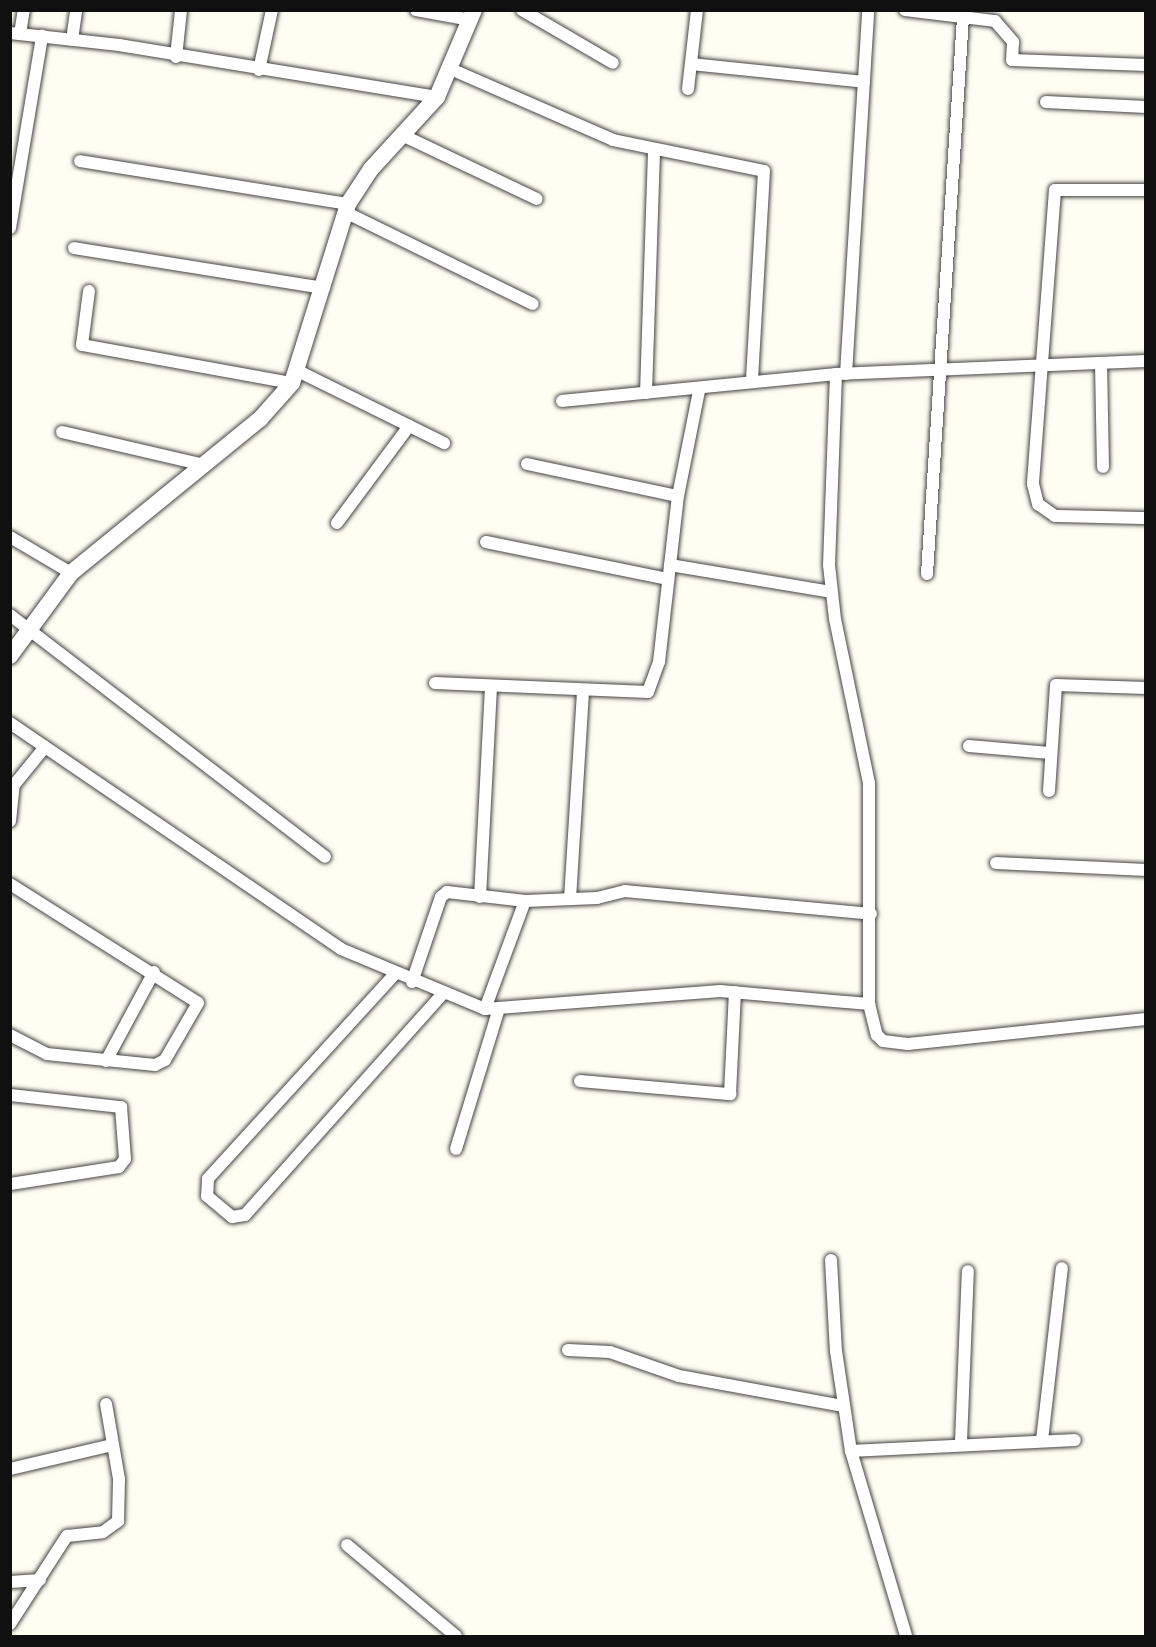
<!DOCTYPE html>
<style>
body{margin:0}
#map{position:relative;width:1156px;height:1647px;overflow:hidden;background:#fffef2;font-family:"Source Serif 4",serif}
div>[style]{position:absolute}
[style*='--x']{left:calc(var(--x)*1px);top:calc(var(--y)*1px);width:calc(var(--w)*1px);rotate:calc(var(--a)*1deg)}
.roads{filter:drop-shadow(0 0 2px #434343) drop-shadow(0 0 2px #434343)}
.minor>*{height:12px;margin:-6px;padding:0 6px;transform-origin:6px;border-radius:6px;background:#fff}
.tertiary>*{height:16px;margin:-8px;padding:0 8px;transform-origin:8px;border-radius:8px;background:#fff}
span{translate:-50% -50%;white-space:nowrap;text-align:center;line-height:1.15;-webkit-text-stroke:6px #fff;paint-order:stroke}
.frame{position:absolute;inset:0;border:12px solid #101010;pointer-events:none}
</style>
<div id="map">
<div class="roads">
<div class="minor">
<i style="--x:416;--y:10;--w:56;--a:10.3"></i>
<i style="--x:522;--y:10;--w:105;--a:30.2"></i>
<i style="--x:905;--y:10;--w:91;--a:7"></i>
<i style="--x:995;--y:21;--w:28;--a:49"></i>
<i style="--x:1013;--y:42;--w:18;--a:93"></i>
<i style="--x:1012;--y:60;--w:134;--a:2.1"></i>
<i style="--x:10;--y:33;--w:110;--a:6.3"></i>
<i style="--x:119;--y:45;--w:322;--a:9.3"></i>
<i style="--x:20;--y:34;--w:24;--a:-81"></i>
<i style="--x:72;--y:40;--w:30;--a:-82"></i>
<i style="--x:176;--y:57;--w:47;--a:-83.9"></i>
<i style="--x:691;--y:64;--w:174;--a:5.9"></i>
<i style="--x:259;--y:70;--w:61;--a:-77.8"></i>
<i style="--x:453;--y:70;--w:175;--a:23.6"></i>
<i style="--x:613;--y:140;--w:154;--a:11.6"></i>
<i style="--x:764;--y:171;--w:211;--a:93.3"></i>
<i style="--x:688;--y:89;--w:80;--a:-83.5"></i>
<i style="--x:1046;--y:102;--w:100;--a:2.9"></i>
<i style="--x:402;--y:135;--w:149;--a:25.4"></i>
<i style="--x:80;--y:161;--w:271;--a:9.1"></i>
<i style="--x:1146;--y:190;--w:91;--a:180"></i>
<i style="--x:1055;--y:190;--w:295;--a:94.3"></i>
<i style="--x:1033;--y:484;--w:21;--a:76"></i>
<i style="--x:1038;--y:504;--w:21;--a:35"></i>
<i style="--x:1055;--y:516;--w:91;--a:1.3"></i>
<i style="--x:345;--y:212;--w:209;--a:26.1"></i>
<i style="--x:10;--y:228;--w:195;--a:-80.5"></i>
<i style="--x:74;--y:248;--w:253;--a:9.1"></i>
<i style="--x:89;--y:291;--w:54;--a:97.4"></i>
<i style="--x:82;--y:345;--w:213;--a:10.3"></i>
<i style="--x:1101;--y:363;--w:104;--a:88.9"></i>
<i style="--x:298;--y:371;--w:163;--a:26.3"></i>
<i style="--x:836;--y:374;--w:191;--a:92.1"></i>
<i style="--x:829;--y:565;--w:54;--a:83.7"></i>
<i style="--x:835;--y:619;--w:167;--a:78.3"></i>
<i style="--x:869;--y:783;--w:221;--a:90"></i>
<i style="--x:869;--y:1004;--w:32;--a:76"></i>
<i style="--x:877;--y:1035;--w:8;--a:45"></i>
<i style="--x:883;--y:1041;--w:25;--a:7"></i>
<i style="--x:908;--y:1044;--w:239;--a:-6"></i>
<i style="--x:846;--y:374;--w:365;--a:-86.5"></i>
<i style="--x:646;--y:393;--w:241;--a:-88.1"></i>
<i style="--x:562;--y:401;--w:275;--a:-5.6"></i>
<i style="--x:836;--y:374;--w:310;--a:-2.4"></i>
<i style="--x:62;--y:432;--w:146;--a:13.1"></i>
<i style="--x:527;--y:464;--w:154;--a:12"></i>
<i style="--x:337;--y:523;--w:121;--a:-53.4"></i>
<i style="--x:10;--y:537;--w:71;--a:30.5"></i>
<i style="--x:486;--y:542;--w:186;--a:11.5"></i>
<i style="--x:670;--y:565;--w:163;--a:9.5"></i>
<i style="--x:927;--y:574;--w:558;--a:-86.3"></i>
<i style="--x:10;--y:615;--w:397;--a:37.5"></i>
<i style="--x:435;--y:683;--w:213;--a:2.4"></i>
<i style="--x:648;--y:692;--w:32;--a:-70"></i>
<i style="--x:659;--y:662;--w:167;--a:-83.5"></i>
<i style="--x:678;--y:496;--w:107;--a:-78.7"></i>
<i style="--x:10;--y:723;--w:401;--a:34.3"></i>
<i style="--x:341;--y:949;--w:156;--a:22.6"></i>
<i style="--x:485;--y:1009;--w:236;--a:-4.4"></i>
<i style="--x:720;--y:991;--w:150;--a:5"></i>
<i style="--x:969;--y:746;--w:81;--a:4.9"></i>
<i style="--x:1049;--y:791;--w:106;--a:-86.2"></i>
<i style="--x:1056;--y:685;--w:90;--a:1.9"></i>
<i style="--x:10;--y:821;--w:36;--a:-84"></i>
<i style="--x:14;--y:785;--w:49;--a:-50.8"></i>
<i style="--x:996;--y:863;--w:150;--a:2.7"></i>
<i style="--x:10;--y:884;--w:222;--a:32.3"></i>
<i style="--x:198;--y:1003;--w:66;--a:120.1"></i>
<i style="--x:165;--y:1060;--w:11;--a:153"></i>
<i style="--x:155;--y:1065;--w:109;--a:-174.2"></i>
<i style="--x:47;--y:1054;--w:42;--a:-152.8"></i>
<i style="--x:480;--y:897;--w:210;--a:-87"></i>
<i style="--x:570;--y:899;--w:207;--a:-86.4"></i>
<i style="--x:394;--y:975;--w:276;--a:132.4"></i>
<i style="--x:208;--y:1179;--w:17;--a:93"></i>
<i style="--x:207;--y:1196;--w:33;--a:40"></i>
<i style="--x:232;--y:1217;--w:13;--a:-9"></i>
<i style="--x:245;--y:1215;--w:295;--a:-48.2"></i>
<i style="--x:412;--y:982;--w:90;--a:-71.2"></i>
<i style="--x:441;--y:897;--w:8;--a:-40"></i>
<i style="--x:447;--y:892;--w:79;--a:6.6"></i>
<i style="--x:525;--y:901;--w:72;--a:-2.4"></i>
<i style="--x:597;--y:898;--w:29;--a:-14"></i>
<i style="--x:625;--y:891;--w:247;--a:5.3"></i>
<i style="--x:485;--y:1009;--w:115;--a:-69.7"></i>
<i style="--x:106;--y:1061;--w:101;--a:-61.7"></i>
<i style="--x:580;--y:1081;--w:151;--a:5"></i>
<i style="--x:730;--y:1094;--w:102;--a:-87.2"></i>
<i style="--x:10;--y:1095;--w:112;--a:6.2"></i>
<i style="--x:121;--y:1107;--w:52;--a:85.6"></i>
<i style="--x:125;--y:1159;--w:10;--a:127"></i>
<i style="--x:119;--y:1167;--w:110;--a:171.1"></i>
<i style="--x:456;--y:1149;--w:143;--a:-73"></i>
<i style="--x:831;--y:1260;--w:91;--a:86.9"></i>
<i style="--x:836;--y:1351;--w:101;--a:81.5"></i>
<i style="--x:851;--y:1451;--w:224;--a:-2.8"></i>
<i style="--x:568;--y:1350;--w:42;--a:2.7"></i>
<i style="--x:610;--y:1352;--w:73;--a:19.2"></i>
<i style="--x:679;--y:1376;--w:166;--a:10.4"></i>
<i style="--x:1042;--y:1440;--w:173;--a:-83.4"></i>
<i style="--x:961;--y:1442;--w:171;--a:-87.7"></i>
<i style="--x:851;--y:1451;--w:193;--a:73.4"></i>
<i style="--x:10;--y:1469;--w:105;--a:-13.2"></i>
<i style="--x:347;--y:1545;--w:142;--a:39.9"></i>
<i style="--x:10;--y:1582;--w:30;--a:-4"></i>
<i style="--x:10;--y:1624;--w:105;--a:-57.1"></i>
<i style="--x:67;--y:1536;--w:36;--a:-6"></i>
<i style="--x:103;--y:1532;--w:19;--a:-36"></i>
<i style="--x:118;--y:1521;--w:42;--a:-88.6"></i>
<i style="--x:119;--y:1479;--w:76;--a:-99.8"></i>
</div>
<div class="tertiary">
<i style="--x:10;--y:656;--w:103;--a:-53.7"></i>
<i style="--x:71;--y:573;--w:244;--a:-39.2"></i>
<i style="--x:260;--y:419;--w:48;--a:-48.4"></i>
<i style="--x:292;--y:383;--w:188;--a:-72.6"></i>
<i style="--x:348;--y:204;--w:42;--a:-56.7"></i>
<i style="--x:371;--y:169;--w:98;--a:-47.5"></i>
<i style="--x:437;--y:97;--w:95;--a:-67"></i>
</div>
</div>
<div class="frame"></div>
</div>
